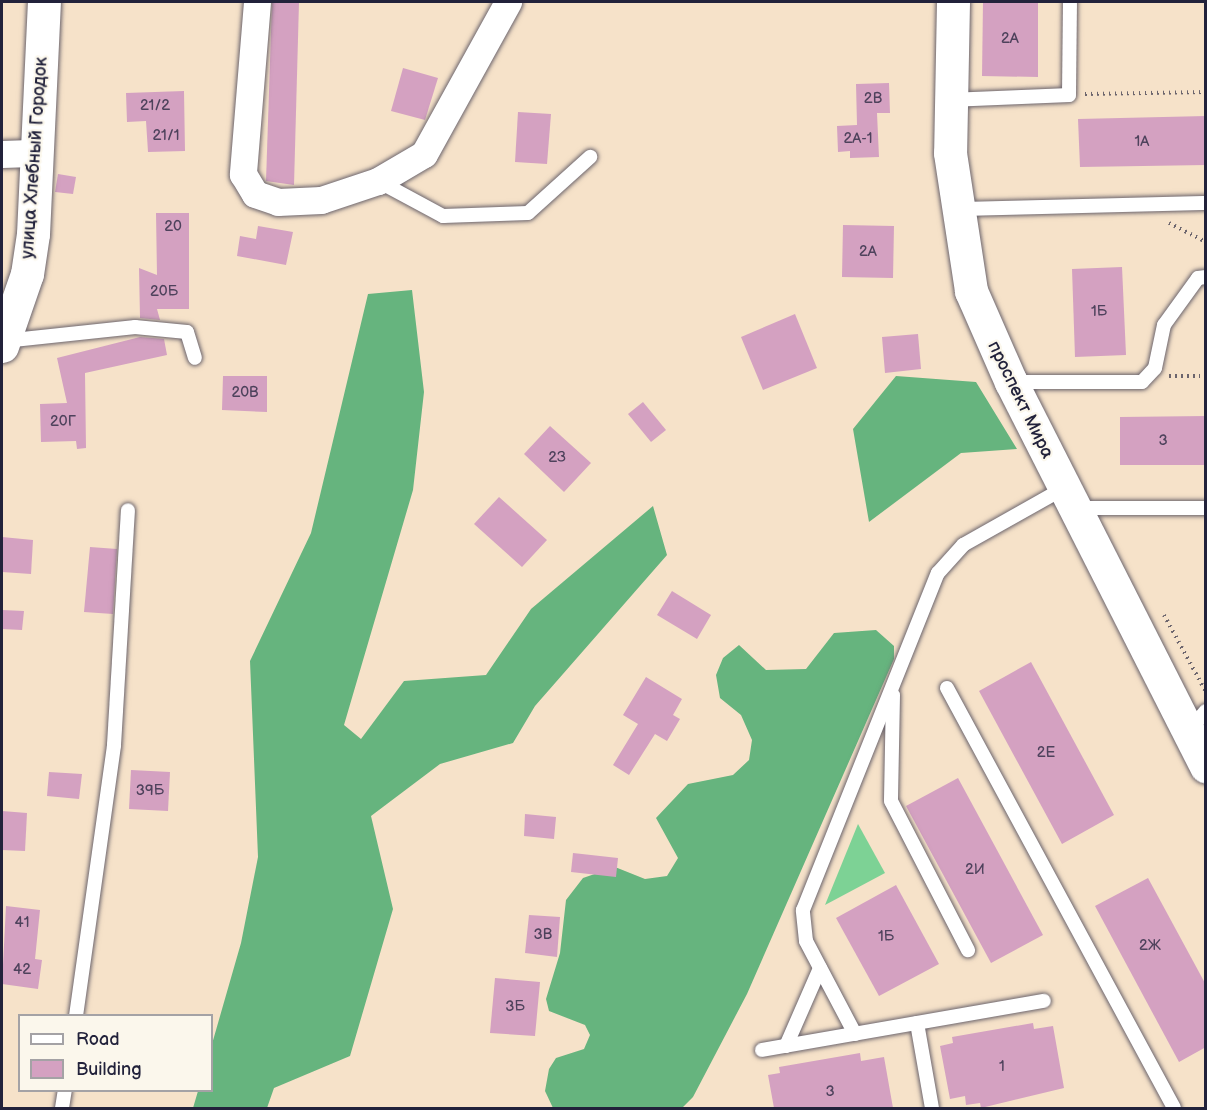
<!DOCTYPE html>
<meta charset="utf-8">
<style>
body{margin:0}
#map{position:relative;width:1207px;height:1110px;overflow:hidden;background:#f6e2c9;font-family:"Balsamiq Sans",sans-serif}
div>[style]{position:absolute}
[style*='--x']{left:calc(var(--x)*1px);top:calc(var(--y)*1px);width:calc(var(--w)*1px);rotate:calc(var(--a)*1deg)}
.green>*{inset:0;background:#7dd295}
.forest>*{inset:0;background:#66b47e}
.building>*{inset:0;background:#d4a1c1}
.path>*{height:4px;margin-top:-2px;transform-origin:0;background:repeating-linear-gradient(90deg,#6c656d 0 1.5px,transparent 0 6px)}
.roads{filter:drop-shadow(0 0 2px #6c656d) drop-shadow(0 0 2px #6c656d)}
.service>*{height:14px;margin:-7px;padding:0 7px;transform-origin:7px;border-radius:7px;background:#fff}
.minor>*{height:27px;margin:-13.5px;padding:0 13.5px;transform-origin:13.5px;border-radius:13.5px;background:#fff}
.tertiary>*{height:33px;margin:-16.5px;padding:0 16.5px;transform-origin:16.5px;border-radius:16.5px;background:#fff}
span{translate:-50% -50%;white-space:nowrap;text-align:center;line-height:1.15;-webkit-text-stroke:4.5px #fbf7ec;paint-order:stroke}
.number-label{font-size:15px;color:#4e425c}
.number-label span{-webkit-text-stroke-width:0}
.street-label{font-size:18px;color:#22223b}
.frame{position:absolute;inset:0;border:3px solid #22223b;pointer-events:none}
.legend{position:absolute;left:18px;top:1014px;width:195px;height:78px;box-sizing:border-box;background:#fbf7ec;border:2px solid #a4a2a5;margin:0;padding:8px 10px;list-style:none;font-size:18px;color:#22223b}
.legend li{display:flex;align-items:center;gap:12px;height:30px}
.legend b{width:30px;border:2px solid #a4a2a5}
</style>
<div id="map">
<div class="green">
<i style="clip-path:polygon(858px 824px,885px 873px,825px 905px)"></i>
</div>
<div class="forest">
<i style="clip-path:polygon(412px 290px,424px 392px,413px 490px,344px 725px,361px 739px,404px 681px,486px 675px,531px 609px,653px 506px,667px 555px,535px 706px,513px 743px,440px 764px,371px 816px,393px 909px,350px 1056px,274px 1088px,267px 1108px,193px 1108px,198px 1091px,212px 1090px,212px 1044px,241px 943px,258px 857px,250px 661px,311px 533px,368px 294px)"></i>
<i style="clip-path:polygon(896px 376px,976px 382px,1017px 449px,961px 453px,869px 522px,853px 429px)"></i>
<i style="clip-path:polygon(876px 630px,894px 646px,894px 659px,747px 994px,693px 1097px,682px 1108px,553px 1108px,545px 1091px,549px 1069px,556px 1058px,584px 1049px,590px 1035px,585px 1025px,549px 1011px,546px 999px,560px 953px,566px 900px,583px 878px,615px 867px,645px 879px,667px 876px,678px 858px,656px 818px,688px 784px,733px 775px,749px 760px,752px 740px,741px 715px,720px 698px,716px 675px,723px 658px,739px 645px,766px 670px,806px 669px,834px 633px)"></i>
</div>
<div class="building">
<i style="clip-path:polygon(272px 2px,299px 2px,294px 185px,266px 181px)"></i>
<i style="clip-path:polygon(983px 2px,1038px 2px,1038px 77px,982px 76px)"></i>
<i style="clip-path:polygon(403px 68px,438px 78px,425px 120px,391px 111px)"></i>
<i style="clip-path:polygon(889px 83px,890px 113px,877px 113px,879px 157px,850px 158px,850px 151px,838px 152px,837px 126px,857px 125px,856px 84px)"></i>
<i style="clip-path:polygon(184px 91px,185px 151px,148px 152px,146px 121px,127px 122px,126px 93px)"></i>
<i style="clip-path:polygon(518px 112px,551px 114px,547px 164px,515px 162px)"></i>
<i style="clip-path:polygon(1206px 116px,1206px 165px,1080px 167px,1078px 119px)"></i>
<i style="clip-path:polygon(58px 174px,76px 177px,73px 194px,55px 192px)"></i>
<i style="clip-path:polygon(156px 213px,189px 213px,189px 309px,157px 309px,160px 320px,140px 318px,139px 268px,157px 275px)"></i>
<i style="clip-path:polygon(843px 225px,894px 226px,893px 278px,842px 277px)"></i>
<i style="clip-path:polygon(258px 226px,293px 232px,286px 265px,237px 256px,240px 236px,256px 239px)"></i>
<i style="clip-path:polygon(1122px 267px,1126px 355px,1075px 357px,1072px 269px)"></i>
<i style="clip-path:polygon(795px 314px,817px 368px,763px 390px,741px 337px)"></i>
<i style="clip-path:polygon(918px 334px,921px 369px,885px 373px,882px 337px)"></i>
<i style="clip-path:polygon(140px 337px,164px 339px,167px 355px,85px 373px,86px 448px,77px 449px,76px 441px,41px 442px,40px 404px,67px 403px,57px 358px)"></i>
<i style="clip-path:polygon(223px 376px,267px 376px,267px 412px,222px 410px)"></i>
<i style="clip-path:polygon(643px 402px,666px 430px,651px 442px,628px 414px)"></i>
<i style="clip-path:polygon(1206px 416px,1206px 465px,1120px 465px,1120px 417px)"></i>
<i style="clip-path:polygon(550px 426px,591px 463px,564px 492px,524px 454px)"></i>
<i style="clip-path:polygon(499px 497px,547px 540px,522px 567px,474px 524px)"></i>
<i style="clip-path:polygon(2px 537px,33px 540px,31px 574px,2px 572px)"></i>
<i style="clip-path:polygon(90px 547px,117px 549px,113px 614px,84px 612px)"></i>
<i style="clip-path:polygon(672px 591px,711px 615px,697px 639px,657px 615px)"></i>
<i style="clip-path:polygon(2px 610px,24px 611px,22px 630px,2px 629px)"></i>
<i style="clip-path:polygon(1031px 662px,1114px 815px,1062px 844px,979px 691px)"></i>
<i style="clip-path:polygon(646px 677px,682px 699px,673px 715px,680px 719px,667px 741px,655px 734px,629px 775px,613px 765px,638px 724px,623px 715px)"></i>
<i style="clip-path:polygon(131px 770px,170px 772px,168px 811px,129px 809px)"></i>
<i style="clip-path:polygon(49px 772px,82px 774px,79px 799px,47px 796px)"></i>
<i style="clip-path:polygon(958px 778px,1043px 935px,991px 963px,906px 806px)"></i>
<i style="clip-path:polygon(2px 811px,27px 813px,25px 851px,2px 850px)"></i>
<i style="clip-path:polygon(525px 814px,556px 817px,554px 839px,524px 836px)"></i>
<i style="clip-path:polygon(573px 853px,618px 858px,616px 877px,571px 872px)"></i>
<i style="clip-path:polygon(1148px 878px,1206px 985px,1206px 1047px,1179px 1062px,1095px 906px)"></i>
<i style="clip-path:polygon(896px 885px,939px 964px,879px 996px,836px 918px)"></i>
<i style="clip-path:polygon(6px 906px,40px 910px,35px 959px,42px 960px,38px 989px,2px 984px)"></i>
<i style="clip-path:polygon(529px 915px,560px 917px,557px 957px,525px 953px)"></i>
<i style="clip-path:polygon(495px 978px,540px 982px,535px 1036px,490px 1033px)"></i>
<i style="clip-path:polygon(1033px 1023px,1034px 1029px,1053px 1026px,1064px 1088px,981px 1108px,980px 1103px,966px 1105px,965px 1096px,950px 1099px,940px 1046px,953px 1043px,952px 1037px)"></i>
<i style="clip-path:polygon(860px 1053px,861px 1061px,884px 1057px,893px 1108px,774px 1108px,768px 1075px,780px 1073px,779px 1067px)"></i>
</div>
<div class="path">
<i style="--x:1085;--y:94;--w:121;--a:-0.9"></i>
<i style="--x:1169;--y:223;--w:42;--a:27.2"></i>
<i style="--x:1169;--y:376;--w:37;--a:0"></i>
<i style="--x:1164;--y:615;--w:88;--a:61.4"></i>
</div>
<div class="roads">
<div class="service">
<i style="--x:950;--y:100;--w:119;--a:-2.4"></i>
<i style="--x:1069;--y:95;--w:93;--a:-89.4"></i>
<i style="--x:378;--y:181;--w:74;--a:28.3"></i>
<i style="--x:443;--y:216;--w:85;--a:-2"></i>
<i style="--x:528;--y:213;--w:84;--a:-42.1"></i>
<i style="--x:959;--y:209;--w:247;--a:-1.4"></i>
<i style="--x:4;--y:341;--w:132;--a:-6.1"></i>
<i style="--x:135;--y:327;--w:52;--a:5.5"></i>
<i style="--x:187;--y:332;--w:27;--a:73"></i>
<i style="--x:1013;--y:382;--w:129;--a:0"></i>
<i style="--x:1142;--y:382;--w:19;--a:-47"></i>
<i style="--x:1155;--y:368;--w:44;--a:-78.2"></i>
<i style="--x:1164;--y:325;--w:58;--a:-54.1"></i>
<i style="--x:1198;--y:278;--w:8;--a:-7"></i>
<i style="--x:1076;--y:508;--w:130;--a:0"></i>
<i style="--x:947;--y:688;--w:477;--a:61.6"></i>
<i style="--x:893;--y:695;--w:106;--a:91.1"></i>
<i style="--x:891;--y:801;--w:168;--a:62.7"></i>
<i style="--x:1189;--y:731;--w:26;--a:-50"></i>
<i style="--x:76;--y:1016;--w:274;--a:-82"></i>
<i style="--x:114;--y:745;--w:235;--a:-86.6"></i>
<i style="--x:917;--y:1023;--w:86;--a:80"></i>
<i style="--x:855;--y:1034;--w:105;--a:-117.8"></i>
<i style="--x:806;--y:941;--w:31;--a:-96"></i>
<i style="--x:803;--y:910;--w:363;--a:-68.2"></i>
<i style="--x:938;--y:573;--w:38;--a:-48"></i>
<i style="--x:963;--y:545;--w:116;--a:-29.4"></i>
<i style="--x:786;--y:1046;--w:85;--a:-66.4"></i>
<i style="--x:762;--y:1050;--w:286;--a:-9.9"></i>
<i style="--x:62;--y:1108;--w:18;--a:-81"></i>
</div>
<div class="minor">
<i style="--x:257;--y:2;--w:173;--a:94.7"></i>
<i style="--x:243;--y:174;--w:23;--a:59"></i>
<i style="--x:255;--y:194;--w:24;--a:19"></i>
<i style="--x:278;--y:202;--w:43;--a:-2.7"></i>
<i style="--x:321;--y:200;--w:60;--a:-18.4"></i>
<i style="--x:378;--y:181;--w:53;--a:-30.4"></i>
<i style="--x:424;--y:154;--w:174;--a:-61.1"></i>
<i style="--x:2;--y:154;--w:36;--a:-2"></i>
</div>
<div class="tertiary">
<i style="--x:953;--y:2;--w:151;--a:91.1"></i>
<i style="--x:950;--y:153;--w:140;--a:81.3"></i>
<i style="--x:971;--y:291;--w:99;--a:66.3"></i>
<i style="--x:1011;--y:382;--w:431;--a:63.1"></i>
<i style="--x:2;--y:346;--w:76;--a:-70.9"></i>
<i style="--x:27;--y:274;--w:40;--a:-81.5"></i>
<i style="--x:33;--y:234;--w:232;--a:-87.3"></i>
</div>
</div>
<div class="number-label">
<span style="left:1010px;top:39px">2А</span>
<span style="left:873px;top:99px">2В</span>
<span style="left:155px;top:106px">21/2</span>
<span style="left:166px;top:136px">21/1</span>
<span style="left:858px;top:139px">2А-1</span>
<span style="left:1142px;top:142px">1А</span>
<span style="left:173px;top:227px">20</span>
<span style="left:868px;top:252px">2А</span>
<span style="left:164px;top:292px">20Б</span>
<span style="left:1099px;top:312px">1Б</span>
<span style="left:245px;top:393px">20В</span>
<span style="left:63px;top:422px">20Г</span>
<span style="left:1163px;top:441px">3</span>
<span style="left:557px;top:458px">2З</span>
<span style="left:1046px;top:753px">2Е</span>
<span style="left:150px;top:791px">39Б</span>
<span style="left:975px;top:870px">2И</span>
<span style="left:22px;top:923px">41</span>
<span style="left:543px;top:935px">3В</span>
<span style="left:886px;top:937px">1Б</span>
<span style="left:1150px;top:946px">2Ж</span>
<span style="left:22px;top:970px">42</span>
<span style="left:515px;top:1007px">3Б</span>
<span style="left:1002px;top:1067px">1</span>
<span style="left:830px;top:1092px">3</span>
</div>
<div class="street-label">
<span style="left:35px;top:158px;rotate:-86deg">улица Хлебный Городок</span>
<span style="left:1020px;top:400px;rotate:64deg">проспект Мира</span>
</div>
<div class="frame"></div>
<ul class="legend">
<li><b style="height:8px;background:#fff"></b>Road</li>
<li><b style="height:16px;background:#d4a1c1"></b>Building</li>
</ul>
</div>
